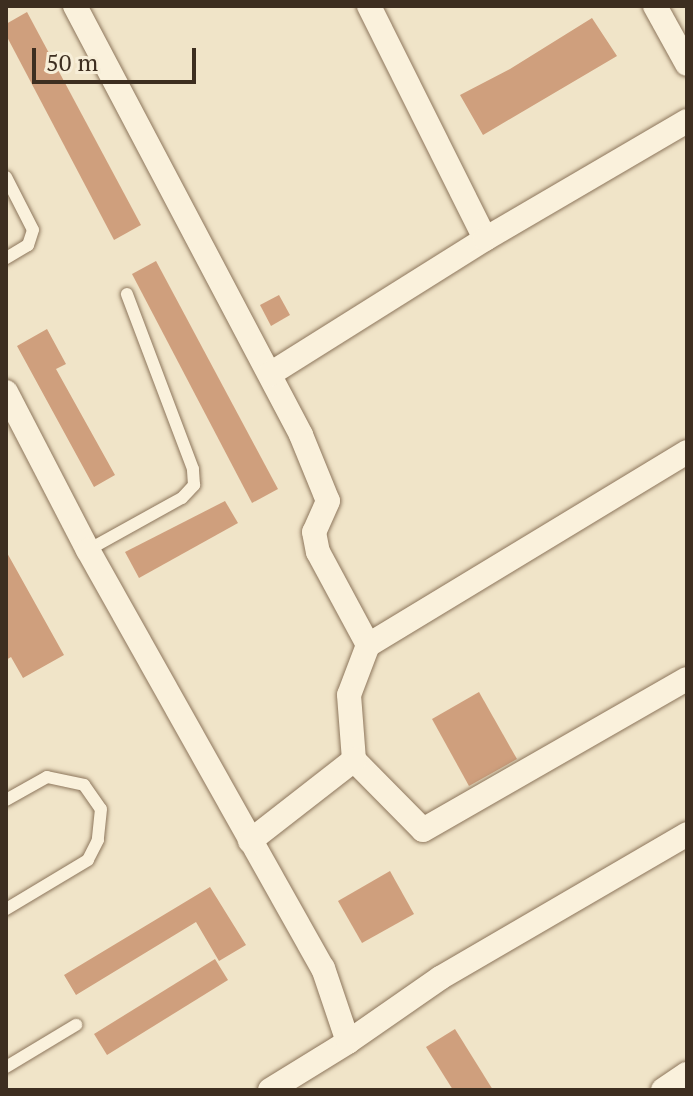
<!DOCTYPE html>
<style>
body{margin:0}
#map{position:relative;width:693px;height:1096px;overflow:hidden;background:#f0e4c8;font-family:"PT Serif",serif}
div>[style]{position:absolute}
[style*='--x']{left:calc(var(--x)*1px);top:calc(var(--y)*1px);width:calc(var(--w)*1px);rotate:calc(var(--a)*1deg)}
.building>*{inset:0;background:#cf9f7d}
.roads{filter:drop-shadow(0 0 2px #8d765c) drop-shadow(0 0 2px #8d765c)}
.lane>*{height:12px;margin:-6px;padding:0 6px;transform-origin:6px;border-radius:6px;background:#faf1dc}
.street>*{height:24px;margin:-12px;padding:0 12px;transform-origin:12px;border-radius:12px;background:#faf1dc}
span{translate:-50% -50%;white-space:nowrap;text-align:center;line-height:1.15;-webkit-text-stroke:8px #f7eed8;paint-order:stroke}
.frame{position:absolute;inset:0;border:8px solid #3d2e20;pointer-events:none}
.scale{position:absolute;left:32px;top:48px;width:164px;height:36px;box-sizing:border-box;border:4px solid #3d2e20;border-top:0;padding-left:10px;font-size:24px;line-height:28px;white-space:nowrap;color:#3d2e20;-webkit-text-stroke:6px #f7eed8;paint-order:stroke}
</style>
<div id="map">
<div class="building">
<i style="clip-path:polygon(27px 12px,141px 225px,114px 240px,6px 35px,6px 24px)"></i>
<i style="clip-path:polygon(592px 18px,617px 56px,483px 135px,460px 95px,510px 69px)"></i>
<i style="clip-path:polygon(156px 261px,278px 489px,252px 503px,132px 274px)"></i>
<i style="clip-path:polygon(279px 295px,290px 315px,271px 326px,260px 305px)"></i>
<i style="clip-path:polygon(47px 329px,66px 364px,56px 369px,115px 475px,94px 487px,17px 346px)"></i>
<i style="clip-path:polygon(225px 501px,238px 523px,139px 578px,125px 552px)"></i>
<i style="clip-path:polygon(6px 551px,64px 655px,23px 678px,11px 657px,6px 660px)"></i>
<i style="clip-path:polygon(479px 692px,517px 759px,469px 786px,432px 719px)"></i>
<i style="clip-path:polygon(390px 871px,414px 914px,362px 943px,338px 901px)"></i>
<i style="clip-path:polygon(210px 887px,246px 945px,219px 961px,196px 922px,76px 995px,64px 975px)"></i>
<i style="clip-path:polygon(215px 959px,228px 980px,107px 1055px,94px 1034px)"></i>
<i style="clip-path:polygon(455px 1029px,493px 1090px,453px 1090px,426px 1047px)"></i>
</div>
<div class="roads">
<div class="lane">
<i style="--x:6;--y:177;--w:59;--a:63"></i>
<i style="--x:33;--y:230;--w:16;--a:108"></i>
<i style="--x:28;--y:245;--w:26;--a:149"></i>
<i style="--x:88;--y:550;--w:107;--a:-29"></i>
<i style="--x:182;--y:498;--w:18;--a:-47"></i>
<i style="--x:194;--y:485;--w:16;--a:-94"></i>
<i style="--x:193;--y:469;--w:187;--a:-110.7"></i>
<i style="--x:6;--y:800;--w:47;--a:-29.3"></i>
<i style="--x:47;--y:777;--w:38;--a:12"></i>
<i style="--x:84;--y:785;--w:29;--a:55"></i>
<i style="--x:101;--y:809;--w:31;--a:96"></i>
<i style="--x:98;--y:840;--w:22;--a:117"></i>
<i style="--x:88;--y:860;--w:96;--a:149.1"></i>
<i style="--x:6;--y:1067;--w:82;--a:-31"></i>
</div>
<div class="street">
<i style="--x:75;--y:6;--w:485;--a:62.2"></i>
<i style="--x:301;--y:435;--w:71;--a:67.8"></i>
<i style="--x:328;--y:501;--w:34;--a:114"></i>
<i style="--x:314;--y:532;--w:20;--a:79"></i>
<i style="--x:318;--y:552;--w:106;--a:61.7"></i>
<i style="--x:369;--y:6;--w:260;--a:63.5"></i>
<i style="--x:655;--y:6;--w:66;--a:61.1"></i>
<i style="--x:270;--y:374;--w:254;--a:-32.1"></i>
<i style="--x:485;--y:239;--w:234;--a:-30.3"></i>
<i style="--x:6;--y:392;--w:178;--a:62.6"></i>
<i style="--x:88;--y:550;--w:480;--a:60.7"></i>
<i style="--x:323;--y:968;--w:78;--a:71.3"></i>
<i style="--x:687;--y:452;--w:373;--a:148.8"></i>
<i style="--x:368;--y:645;--w:53;--a:110.8"></i>
<i style="--x:349;--y:695;--w:65;--a:85.6"></i>
<i style="--x:354;--y:760;--w:98;--a:45.4"></i>
<i style="--x:423;--y:830;--w:304;--a:-29.8"></i>
<i style="--x:250;--y:841;--w:132;--a:-37.9"></i>
<i style="--x:270;--y:1090;--w:92;--a:-31.6"></i>
<i style="--x:348;--y:1042;--w:112;--a:-34.8"></i>
<i style="--x:440;--y:978;--w:286;--a:-30.2"></i>
<i style="--x:663;--y:1090;--w:29;--a:-34"></i>
</div>
</div>
<div class="frame"></div>
<div class="scale">50 m</div>
</div>
